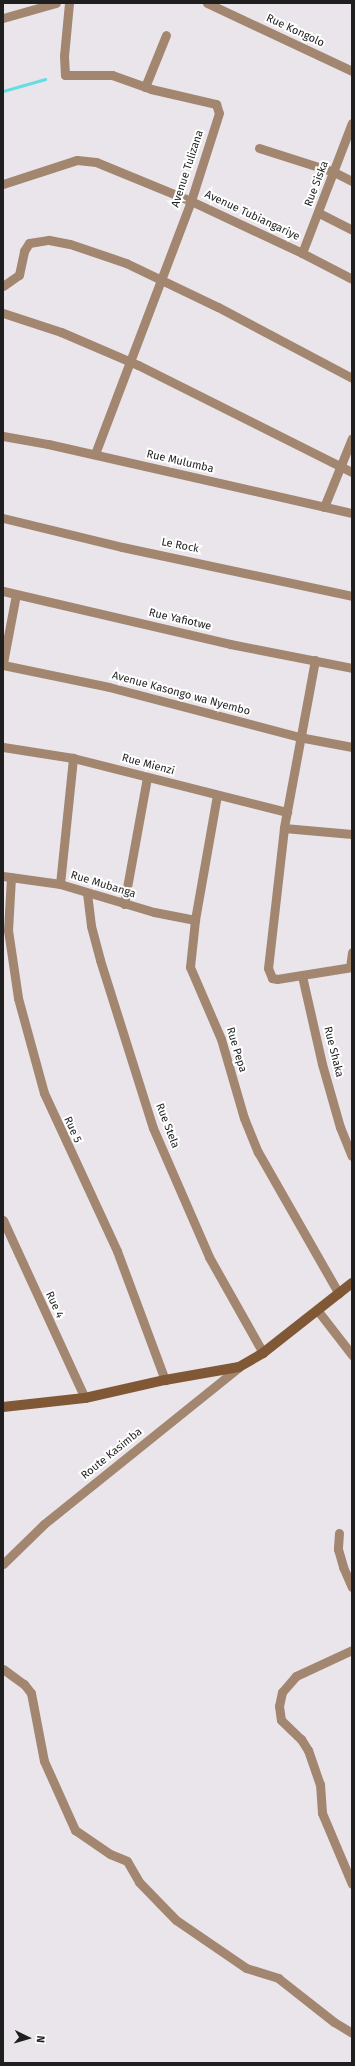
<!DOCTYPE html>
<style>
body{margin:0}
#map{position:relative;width:355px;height:2066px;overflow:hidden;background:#e9e5eb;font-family:"Fira Sans",sans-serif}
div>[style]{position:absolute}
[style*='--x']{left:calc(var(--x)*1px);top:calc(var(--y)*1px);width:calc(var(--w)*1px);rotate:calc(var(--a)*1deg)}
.stream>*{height:3px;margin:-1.5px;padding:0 1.5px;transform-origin:1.5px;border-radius:1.5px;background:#66dee1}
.street>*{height:9px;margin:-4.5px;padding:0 4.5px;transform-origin:4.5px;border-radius:4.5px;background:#a38670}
.secondary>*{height:10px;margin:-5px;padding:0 5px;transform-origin:5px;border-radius:5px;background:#815836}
span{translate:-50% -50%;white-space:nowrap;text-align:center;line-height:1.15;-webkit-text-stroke:4px #fff;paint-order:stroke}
.street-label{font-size:11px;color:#201f20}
.frame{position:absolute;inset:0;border:4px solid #201f20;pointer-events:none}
.north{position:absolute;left:8px;top:2018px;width:40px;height:40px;-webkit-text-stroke:3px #fff;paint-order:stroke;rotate:95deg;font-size:11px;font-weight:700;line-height:16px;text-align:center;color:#201f20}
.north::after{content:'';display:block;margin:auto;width:14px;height:18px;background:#201f20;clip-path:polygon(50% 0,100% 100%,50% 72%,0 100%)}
</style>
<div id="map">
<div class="stream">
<i style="--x:3;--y:91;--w:44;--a:-15.9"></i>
</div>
<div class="street">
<i style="--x:69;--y:3;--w:53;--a:95.4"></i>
<i style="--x:64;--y:56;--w:19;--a:87"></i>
<i style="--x:65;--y:75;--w:47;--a:0"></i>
<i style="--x:112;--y:75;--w:41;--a:19.7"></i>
<i style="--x:151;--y:89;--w:67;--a:13"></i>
<i style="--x:216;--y:104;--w:9;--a:72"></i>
<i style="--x:219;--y:113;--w:92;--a:107.7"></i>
<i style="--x:191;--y:201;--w:271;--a:110.8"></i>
<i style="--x:207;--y:3;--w:160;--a:25.1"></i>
<i style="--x:3;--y:18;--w:55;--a:-15.8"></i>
<i style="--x:145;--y:87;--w:56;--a:-68"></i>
<i style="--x:259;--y:148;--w:79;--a:17.7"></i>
<i style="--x:334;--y:172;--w:20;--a:27"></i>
<i style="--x:3;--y:184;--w:78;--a:-18"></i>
<i style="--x:77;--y:160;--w:19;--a:6"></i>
<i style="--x:96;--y:162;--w:103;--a:22.3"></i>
<i style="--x:191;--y:201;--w:123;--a:25.1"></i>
<i style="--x:302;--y:253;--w:56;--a:27.5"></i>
<i style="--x:319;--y:213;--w:37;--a:27"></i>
<i style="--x:302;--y:253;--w:139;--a:-69"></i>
<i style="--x:3;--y:286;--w:19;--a:-35"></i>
<i style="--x:19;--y:275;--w:25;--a:-78"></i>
<i style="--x:24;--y:251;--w:9;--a:-58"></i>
<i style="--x:29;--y:243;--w:20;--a:-9"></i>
<i style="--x:49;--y:240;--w:21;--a:11"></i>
<i style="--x:70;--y:244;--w:59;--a:18.7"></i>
<i style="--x:126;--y:263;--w:102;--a:25.6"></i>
<i style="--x:218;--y:307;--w:152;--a:27.9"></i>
<i style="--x:3;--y:313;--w:61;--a:18.1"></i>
<i style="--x:61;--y:332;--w:84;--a:23.2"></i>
<i style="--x:138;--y:365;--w:239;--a:26.6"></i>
<i style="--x:3;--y:436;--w:46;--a:10.1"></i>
<i style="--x:48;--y:444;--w:312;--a:12.8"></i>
<i style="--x:324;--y:507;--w:74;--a:-67.9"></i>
<i style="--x:3;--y:518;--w:122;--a:13.7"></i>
<i style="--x:122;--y:547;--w:235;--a:12"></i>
<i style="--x:3;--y:591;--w:233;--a:13.1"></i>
<i style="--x:230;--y:644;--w:124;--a:11.1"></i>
<i style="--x:315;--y:660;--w:171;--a:100.5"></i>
<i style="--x:284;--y:828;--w:141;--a:96.5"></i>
<i style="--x:268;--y:968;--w:11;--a:68"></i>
<i style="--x:272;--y:978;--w:5;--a:11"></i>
<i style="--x:277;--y:979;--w:76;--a:-9.1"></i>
<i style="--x:3;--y:663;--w:70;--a:-79.3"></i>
<i style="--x:3;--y:665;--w:108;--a:11.7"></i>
<i style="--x:109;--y:687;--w:196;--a:14.7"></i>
<i style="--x:299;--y:737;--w:54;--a:10.7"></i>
<i style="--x:3;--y:747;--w:71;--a:8.9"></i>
<i style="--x:73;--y:758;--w:221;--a:14.2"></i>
<i style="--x:217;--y:795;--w:127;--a:100"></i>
<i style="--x:195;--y:920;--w:47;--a:96.1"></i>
<i style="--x:190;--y:967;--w:78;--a:66.7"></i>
<i style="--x:221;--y:1039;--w:82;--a:73.8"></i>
<i style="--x:244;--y:1118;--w:37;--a:68"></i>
<i style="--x:258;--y:1152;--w:163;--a:60.3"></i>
<i style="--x:284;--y:828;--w:68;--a:5"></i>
<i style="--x:3;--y:876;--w:58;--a:8"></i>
<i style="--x:60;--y:884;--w:98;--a:16.6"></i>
<i style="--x:154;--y:912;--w:42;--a:11"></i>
<i style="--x:11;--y:877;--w:53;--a:93.2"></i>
<i style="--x:8;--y:930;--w:69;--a:81.6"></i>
<i style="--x:18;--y:998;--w:98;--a:74.7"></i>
<i style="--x:44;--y:1093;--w:174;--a:65.2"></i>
<i style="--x:117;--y:1251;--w:138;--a:69.6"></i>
<i style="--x:60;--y:884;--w:127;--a:-84.1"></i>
<i style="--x:87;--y:893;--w:33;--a:83"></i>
<i style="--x:91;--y:926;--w:35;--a:75"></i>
<i style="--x:100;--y:960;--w:176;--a:72.5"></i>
<i style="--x:153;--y:1128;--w:141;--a:66.5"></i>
<i style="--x:209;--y:1257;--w:110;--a:60.6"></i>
<i style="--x:124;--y:904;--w:129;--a:-79.7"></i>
<i style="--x:350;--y:967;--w:15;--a:-82"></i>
<i style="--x:302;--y:976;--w:90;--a:77.2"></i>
<i style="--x:322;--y:1064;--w:66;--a:74.1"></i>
<i style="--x:340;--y:1127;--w:31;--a:68"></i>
<i style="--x:3;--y:1220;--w:196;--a:65.3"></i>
<i style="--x:318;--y:1311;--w:56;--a:52.3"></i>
<i style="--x:339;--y:1533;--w:16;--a:94"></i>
<i style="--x:338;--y:1549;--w:19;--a:74"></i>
<i style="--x:343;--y:1567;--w:22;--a:66"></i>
<i style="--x:3;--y:1564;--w:57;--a:-44.3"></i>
<i style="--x:44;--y:1524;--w:250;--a:-38.8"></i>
<i style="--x:352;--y:1650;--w:62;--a:155.1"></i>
<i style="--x:296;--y:1676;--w:21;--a:131"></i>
<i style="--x:282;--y:1692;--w:14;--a:102"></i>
<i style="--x:279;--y:1706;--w:14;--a:82"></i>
<i style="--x:281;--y:1720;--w:28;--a:44"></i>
<i style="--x:301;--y:1739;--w:13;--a:58"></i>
<i style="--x:308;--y:1750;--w:36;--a:71"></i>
<i style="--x:320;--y:1784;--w:29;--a:86"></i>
<i style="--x:322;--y:1813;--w:77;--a:67.1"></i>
<i style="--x:3;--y:1669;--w:26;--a:36"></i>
<i style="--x:24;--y:1684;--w:11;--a:52"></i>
<i style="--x:31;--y:1693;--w:69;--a:79.2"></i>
<i style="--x:44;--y:1761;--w:76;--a:65.8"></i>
<i style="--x:75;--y:1830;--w:42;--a:34.4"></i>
<i style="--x:110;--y:1854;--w:18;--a:22"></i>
<i style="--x:127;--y:1861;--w:24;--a:60"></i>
<i style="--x:139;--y:1882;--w:53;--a:45.8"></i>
<i style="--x:176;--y:1920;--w:85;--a:34.4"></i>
<i style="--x:246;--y:1968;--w:34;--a:17"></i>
<i style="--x:278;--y:1978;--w:71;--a:38.2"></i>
<i style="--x:334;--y:2022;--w:21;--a:31"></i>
</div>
<div class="secondary">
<i style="--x:3;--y:1407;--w:82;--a:-6.3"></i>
<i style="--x:85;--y:1398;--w:82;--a:-12.7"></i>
<i style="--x:165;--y:1380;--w:75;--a:-10"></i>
<i style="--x:239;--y:1367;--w:28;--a:-30"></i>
<i style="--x:263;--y:1353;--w:113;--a:-38.2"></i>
</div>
<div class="street-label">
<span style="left:295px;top:31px;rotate:25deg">Rue Kongolo</span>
<span style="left:188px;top:169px;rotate:-72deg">Avenue Tulizana</span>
<span style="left:317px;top:184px;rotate:-69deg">Rue Siska</span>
<span style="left:252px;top:216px;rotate:25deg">Avenue Tubiangariye</span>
<span style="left:180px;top:462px;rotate:13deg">Rue Mulumba</span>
<span style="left:180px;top:546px;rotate:11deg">Le Rock</span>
<span style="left:180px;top:620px;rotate:13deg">Rue Yafiotwe</span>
<span style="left:181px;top:694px;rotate:15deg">Avenue Kasongo wa Nyembo</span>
<span style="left:148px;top:765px;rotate:15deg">Rue Mienzi</span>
<span style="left:103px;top:885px;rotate:17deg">Rue Mubanga</span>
<span style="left:236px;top:1050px;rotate:73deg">Rue Pepa</span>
<span style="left:333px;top:1052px;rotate:76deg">Rue Shaka</span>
<span style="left:167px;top:1126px;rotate:69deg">Rue Stela</span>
<span style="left:72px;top:1130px;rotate:66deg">Rue 5</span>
<span style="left:54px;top:1305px;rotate:65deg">Rue 4</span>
<span style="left:112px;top:1454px;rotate:-39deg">Route Kasimba</span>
</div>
<div class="frame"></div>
<div class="north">N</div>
</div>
